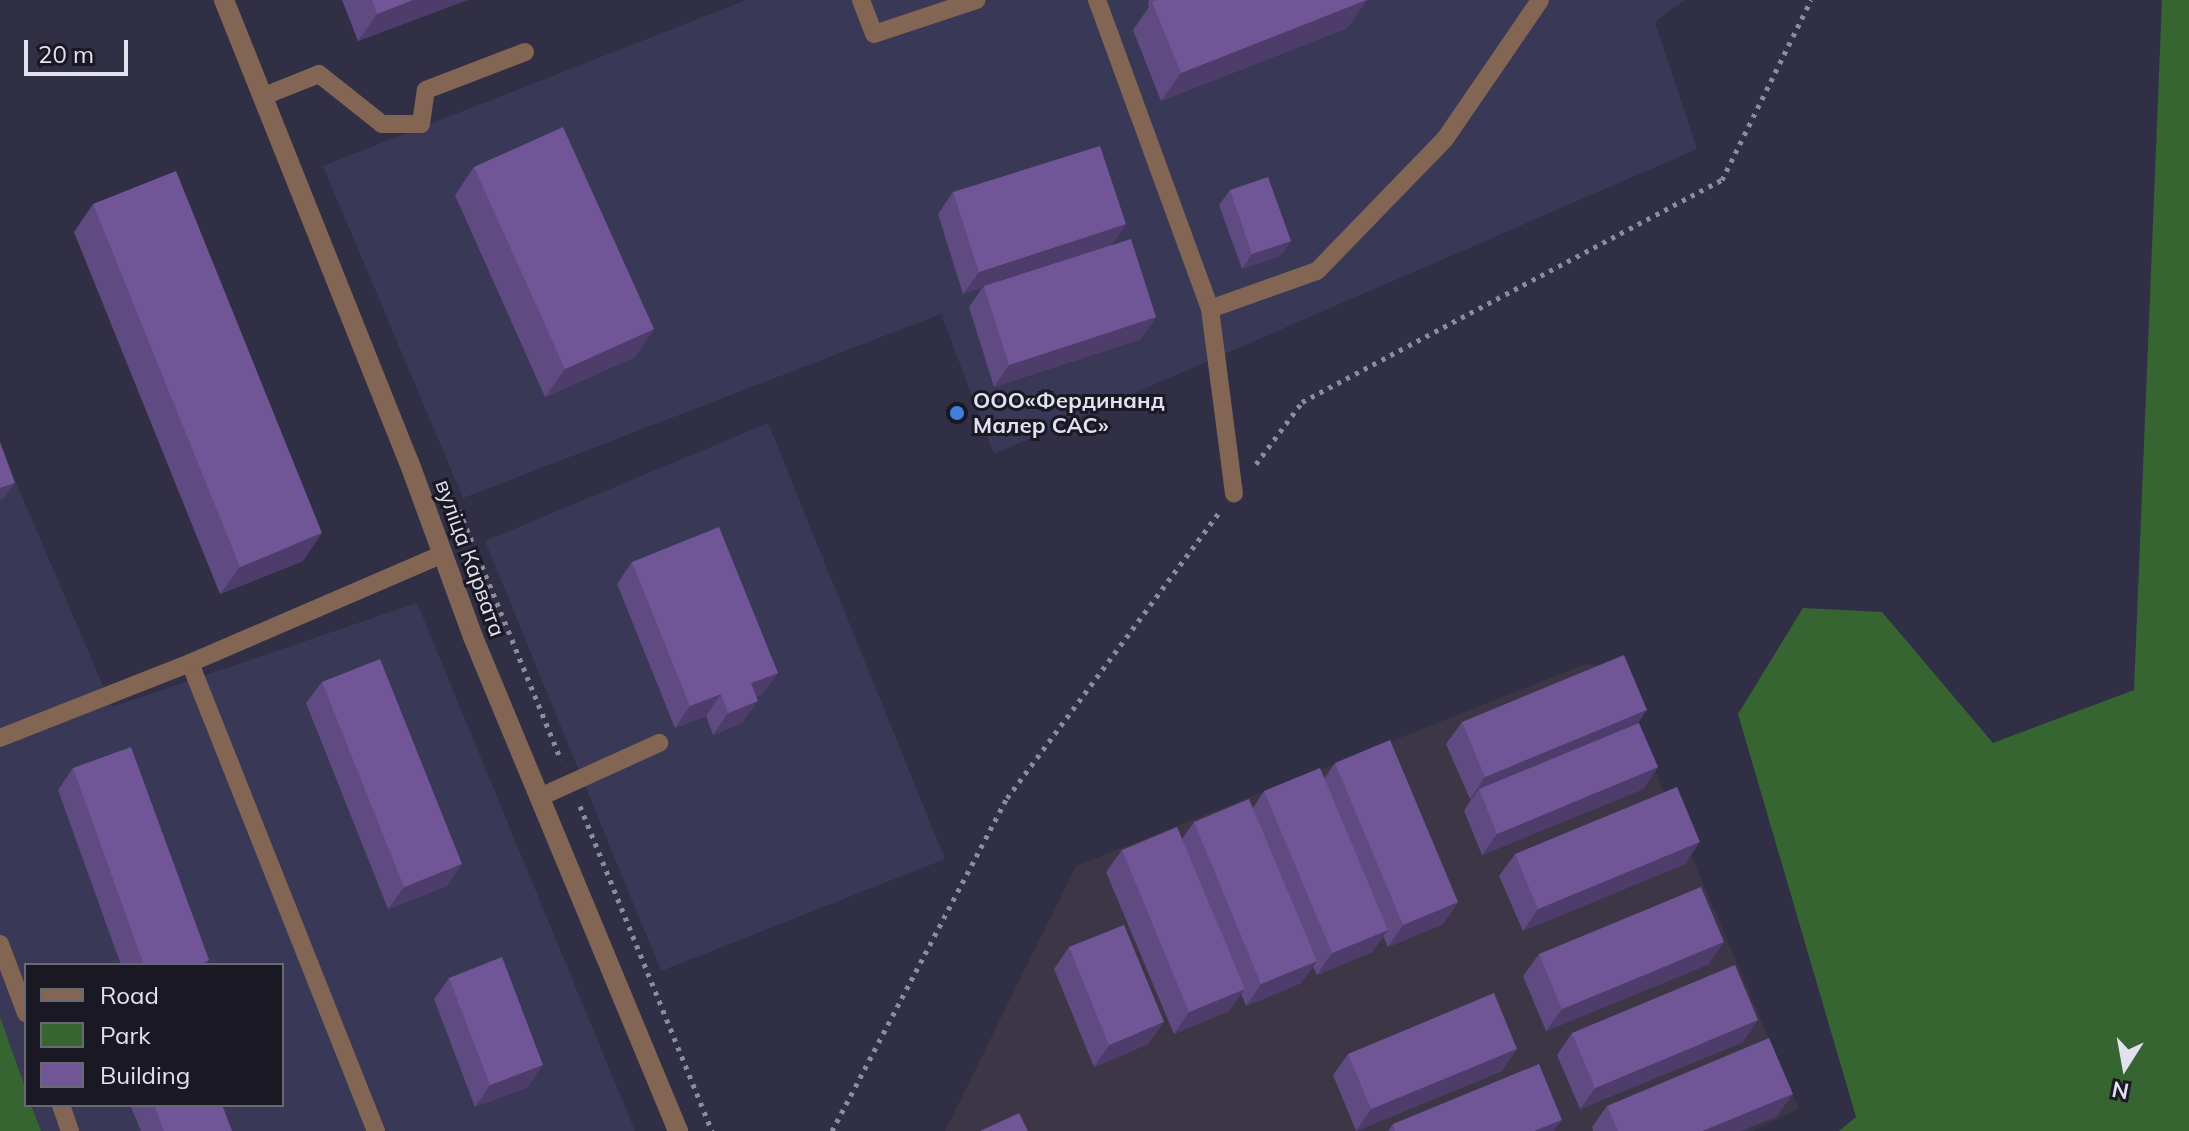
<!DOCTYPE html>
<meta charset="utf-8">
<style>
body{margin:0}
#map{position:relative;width:2189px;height:1131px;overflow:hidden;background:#302f46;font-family:Mulish,sans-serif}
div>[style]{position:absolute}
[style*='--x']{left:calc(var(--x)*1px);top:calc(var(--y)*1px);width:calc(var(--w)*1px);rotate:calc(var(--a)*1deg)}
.commercial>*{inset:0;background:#3c3646}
.built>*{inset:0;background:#393856}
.green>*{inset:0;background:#366531}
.path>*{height:5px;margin-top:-2.5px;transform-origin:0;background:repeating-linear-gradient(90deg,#8c8c9e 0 4px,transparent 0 10px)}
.lane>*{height:18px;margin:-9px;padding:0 9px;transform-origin:9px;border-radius:9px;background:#826553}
.street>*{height:20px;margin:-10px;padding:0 10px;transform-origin:10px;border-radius:10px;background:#826553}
.wall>*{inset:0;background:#604a82}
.shaded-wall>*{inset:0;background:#4e3c6a}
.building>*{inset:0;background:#705697}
.dots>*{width:22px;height:22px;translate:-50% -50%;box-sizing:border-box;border:4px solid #191823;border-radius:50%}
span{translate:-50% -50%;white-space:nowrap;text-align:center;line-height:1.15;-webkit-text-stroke:6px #191823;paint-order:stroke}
.poi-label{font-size:22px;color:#e1e1f0;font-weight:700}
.left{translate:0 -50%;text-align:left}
.street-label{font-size:22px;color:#e1e1f0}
.legend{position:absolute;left:24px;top:963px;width:260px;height:144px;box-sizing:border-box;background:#191823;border:2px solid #696875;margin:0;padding:10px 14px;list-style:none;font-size:24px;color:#e1e1f0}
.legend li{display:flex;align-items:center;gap:16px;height:40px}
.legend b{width:40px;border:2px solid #696875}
.north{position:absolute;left:2085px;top:1027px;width:80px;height:80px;-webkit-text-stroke:6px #191823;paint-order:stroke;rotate:191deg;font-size:22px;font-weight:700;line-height:32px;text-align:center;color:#e1e1f0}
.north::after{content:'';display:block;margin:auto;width:28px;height:36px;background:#e1e1f0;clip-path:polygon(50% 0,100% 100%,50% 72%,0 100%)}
.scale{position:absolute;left:24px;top:40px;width:104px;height:36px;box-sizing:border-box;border:4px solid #e1e1f0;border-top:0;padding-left:10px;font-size:24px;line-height:28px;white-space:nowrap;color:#e1e1f0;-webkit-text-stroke:6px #191823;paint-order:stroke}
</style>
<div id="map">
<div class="commercial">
<i style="clip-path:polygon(1586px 664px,1611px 667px,1799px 1109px,1752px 1131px,945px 1131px,1076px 866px)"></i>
</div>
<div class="built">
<i style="clip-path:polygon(746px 0,1685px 0,1655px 22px,1697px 149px,994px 454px,941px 314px,463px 498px,323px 166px)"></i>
<i style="clip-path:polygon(768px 423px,945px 859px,661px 971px,485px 541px)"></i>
<i style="clip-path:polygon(evenodd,0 445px,112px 707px,417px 603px,635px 1131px,0 1131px,0 445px,26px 965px,282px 965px,282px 1105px,26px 1105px,26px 965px)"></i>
</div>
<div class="green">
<i style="clip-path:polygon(2162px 0,2189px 0,2189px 1131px,1839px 1131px,1856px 1117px,1738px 714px,1803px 608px,1882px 612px,1993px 743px,2134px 690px)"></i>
<i style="clip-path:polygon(0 1017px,26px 1090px,26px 1105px,31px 1105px,41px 1131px,0 1131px)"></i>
</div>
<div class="path">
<i style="--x:1256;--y:464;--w:77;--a:-53.4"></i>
<i style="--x:1302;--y:402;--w:475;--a:-27.9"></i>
<i style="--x:1722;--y:180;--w:201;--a:-63.7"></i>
<i style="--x:459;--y:510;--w:270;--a:67.8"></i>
<i style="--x:580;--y:806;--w:351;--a:67.9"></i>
<i style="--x:832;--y:1131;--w:376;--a:-62.3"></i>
<i style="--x:1007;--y:798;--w:355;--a:-53.4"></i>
</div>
<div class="lane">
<i style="--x:861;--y:0;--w:36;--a:69"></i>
<i style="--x:874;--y:34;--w:108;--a:-18.4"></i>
<i style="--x:1097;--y:0;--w:329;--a:69.9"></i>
<i style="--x:1210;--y:309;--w:186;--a:82.6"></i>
<i style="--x:264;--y:96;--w:59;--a:-21.8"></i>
<i style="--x:319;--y:74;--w:80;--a:38.4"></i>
<i style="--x:382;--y:124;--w:39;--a:0"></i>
<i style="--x:421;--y:124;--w:34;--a:-82"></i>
<i style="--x:426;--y:90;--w:106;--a:-21"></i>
<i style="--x:1210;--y:309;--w:114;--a:-19.6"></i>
<i style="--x:1317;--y:271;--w:184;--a:-45.9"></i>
<i style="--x:1445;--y:139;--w:168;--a:-55.6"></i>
<i style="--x:190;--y:663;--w:504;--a:68.33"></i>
<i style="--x:0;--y:738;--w:204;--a:-21.5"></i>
<i style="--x:190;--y:663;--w:273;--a:-23.3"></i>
<i style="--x:540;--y:797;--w:131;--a:-24.4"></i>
<i style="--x:0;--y:944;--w:74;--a:69.4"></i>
<i style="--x:61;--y:1105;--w:28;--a:71"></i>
</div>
<div class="street">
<i style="--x:224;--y:0;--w:498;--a:68.2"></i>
<i style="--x:409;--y:462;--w:186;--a:69.9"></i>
<i style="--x:473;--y:637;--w:535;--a:67.46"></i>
</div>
<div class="wall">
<i style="clip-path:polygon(342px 0,467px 0,358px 41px)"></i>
<i style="clip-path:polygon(1149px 0,1367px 0,1347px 28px,1161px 101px,1133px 30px,1149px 7px,1148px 3px)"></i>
<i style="clip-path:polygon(474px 167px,654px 329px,635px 357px,545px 397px,455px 195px)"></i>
<i style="clip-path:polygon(1230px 190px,1291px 241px,1280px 256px,1242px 269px,1219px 205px)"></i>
<i style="clip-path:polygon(953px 192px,1126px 224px,1111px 246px,1156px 317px,1141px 339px,994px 387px,969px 307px,983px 287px,963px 294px,938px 214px)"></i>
<i style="clip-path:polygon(93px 204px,303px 561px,220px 594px,74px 232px)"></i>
<i style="clip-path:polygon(632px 562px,778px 673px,762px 694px,756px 697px,742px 723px,713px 735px,706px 716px,675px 728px,617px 584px)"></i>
<i style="clip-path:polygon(322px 682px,447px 886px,388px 909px,306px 703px)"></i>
<i style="clip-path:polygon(1462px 722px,1638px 724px,1658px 767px,1643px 789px,1482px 855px,1464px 811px,1472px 798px,1470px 799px,1446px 744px)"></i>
<i style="clip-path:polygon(1335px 763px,1458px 902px,1443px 924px,1388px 947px,1383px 936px,1372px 952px,1317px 975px,1313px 966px,1301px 983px,1246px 1006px,1241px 994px,1229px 1011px,1174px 1034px,1106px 872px,1122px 850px,1182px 839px,1194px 822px,1253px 808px,1264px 791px,1324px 779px)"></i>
<i style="clip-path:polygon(73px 768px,209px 960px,205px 965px,121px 965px,58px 790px)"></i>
<i style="clip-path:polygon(1515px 854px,1685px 864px,1523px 931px,1499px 876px)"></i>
<i style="clip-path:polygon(1069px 947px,1148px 1044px,1094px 1067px,1054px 969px)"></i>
<i style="clip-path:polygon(1539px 954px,1709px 964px,1546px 1031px,1523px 976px)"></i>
<i style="clip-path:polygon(449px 978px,528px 1087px,475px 1107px,434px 999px)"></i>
<i style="clip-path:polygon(1572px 1033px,1743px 1042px,1580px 1109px,1557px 1055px)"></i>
<i style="clip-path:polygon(1348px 1054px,1502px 1071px,1356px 1131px,1333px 1075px)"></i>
<i style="clip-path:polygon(130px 1105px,222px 1105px,232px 1131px,141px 1131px)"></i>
<i style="clip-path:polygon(1607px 1106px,1777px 1116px,1740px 1131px,1593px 1131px,1592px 1127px)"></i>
<i style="clip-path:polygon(1393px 1124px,1554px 1131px,1388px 1131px)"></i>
</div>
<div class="shaded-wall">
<i style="clip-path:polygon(413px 0,467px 0,358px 41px,377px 14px)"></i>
<i style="clip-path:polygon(1367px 0,1347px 28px,1161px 101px,1181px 73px)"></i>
<i style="clip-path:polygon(1126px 224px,1111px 246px,963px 294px,979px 272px)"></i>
<i style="clip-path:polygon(1291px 241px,1280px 256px,1242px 269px,1252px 254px)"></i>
<i style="clip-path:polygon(1156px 317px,1141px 339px,994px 387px,1009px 365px)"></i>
<i style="clip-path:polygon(654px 329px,635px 357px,545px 397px,565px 369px)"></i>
<i style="clip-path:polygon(15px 483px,4px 498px,0 500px,0 488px)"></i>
<i style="clip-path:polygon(322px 533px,303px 561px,220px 594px,240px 567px)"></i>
<i style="clip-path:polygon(778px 673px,762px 694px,735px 705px,751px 683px)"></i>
<i style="clip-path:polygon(721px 694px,706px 716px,675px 728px,690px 706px)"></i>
<i style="clip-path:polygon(758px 701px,742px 723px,713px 735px,728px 713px)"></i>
<i style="clip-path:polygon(1647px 710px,1632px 732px,1479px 789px,1473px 798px,1470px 799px,1485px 777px)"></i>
<i style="clip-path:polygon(1658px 767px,1643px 789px,1482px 855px,1497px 834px)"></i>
<i style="clip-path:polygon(1700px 842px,1685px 864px,1523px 931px,1538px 909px)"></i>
<i style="clip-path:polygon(462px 864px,447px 886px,388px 909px,404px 887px)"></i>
<i style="clip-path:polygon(1458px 902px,1443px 924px,1388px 947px,1403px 925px)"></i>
<i style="clip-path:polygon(1388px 930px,1372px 952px,1317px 975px,1332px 953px)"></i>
<i style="clip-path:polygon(1724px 942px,1709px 964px,1546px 1031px,1562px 1009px)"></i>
<i style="clip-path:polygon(1317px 961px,1301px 983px,1246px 1006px,1261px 984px)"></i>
<i style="clip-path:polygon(1245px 989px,1229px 1011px,1174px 1034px,1189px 1012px)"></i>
<i style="clip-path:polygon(1758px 1020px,1743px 1042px,1580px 1109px,1595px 1088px)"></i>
<i style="clip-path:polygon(1164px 1022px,1148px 1044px,1094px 1067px,1109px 1045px)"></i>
<i style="clip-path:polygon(1517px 1049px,1502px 1071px,1356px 1131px,1371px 1109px)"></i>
<i style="clip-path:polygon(543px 1065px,528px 1087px,475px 1107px,490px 1085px)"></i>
<i style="clip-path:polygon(1793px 1094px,1777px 1116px,1740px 1131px,1702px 1131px)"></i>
<i style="clip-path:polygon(1562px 1120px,1554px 1131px,1534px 1131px)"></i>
</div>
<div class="building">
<i style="clip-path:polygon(372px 0,413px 0,377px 14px)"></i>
<i style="clip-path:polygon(1158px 0,1366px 0,1181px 73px,1152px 2px)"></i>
<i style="clip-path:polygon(563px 127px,654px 329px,565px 369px,474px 167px)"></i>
<i style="clip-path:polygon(1100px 146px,1126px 224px,979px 272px,953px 192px)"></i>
<i style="clip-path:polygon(176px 171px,322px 533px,240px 567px,93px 204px)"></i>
<i style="clip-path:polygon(1268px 177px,1291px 241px,1252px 254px,1230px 190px)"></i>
<i style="clip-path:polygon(1131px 239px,1156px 317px,1009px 365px,984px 286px)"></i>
<i style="clip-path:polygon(0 442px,15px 483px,0 488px)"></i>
<i style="clip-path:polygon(719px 527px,778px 673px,751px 683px,758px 701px,728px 713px,721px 694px,690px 706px,632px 562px)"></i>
<i style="clip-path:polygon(1624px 655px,1647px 710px,1485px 777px,1462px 722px)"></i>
<i style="clip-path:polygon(380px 659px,462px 864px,404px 887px,322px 682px)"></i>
<i style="clip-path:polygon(1639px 723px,1658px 767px,1497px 834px,1479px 789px)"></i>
<i style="clip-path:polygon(1390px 740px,1458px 902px,1403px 925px,1335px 763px)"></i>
<i style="clip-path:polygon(131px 747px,209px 960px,195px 965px,144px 965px,73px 768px)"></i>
<i style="clip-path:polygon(1320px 768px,1388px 930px,1332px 953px,1264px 791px)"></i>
<i style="clip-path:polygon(1677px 787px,1700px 842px,1538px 909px,1515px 854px)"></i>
<i style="clip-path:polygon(1249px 799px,1317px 961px,1261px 984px,1194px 822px)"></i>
<i style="clip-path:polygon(1177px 827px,1245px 989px,1189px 1012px,1122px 850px)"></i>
<i style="clip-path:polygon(1701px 887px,1724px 942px,1562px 1009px,1539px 954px)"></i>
<i style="clip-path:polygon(1124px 925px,1164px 1022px,1109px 1045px,1069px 947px)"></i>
<i style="clip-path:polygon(502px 957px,543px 1065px,490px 1085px,449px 978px)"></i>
<i style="clip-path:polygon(1735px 965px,1758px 1020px,1595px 1088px,1572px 1033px)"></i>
<i style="clip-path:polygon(1494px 993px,1517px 1049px,1371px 1109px,1348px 1054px)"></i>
<i style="clip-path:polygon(1769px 1038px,1793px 1094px,1702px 1131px,1618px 1131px,1607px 1106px)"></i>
<i style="clip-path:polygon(1539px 1064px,1562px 1120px,1534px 1131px,1395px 1131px,1393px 1124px)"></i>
<i style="clip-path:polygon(154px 1105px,222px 1105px,232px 1131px,164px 1131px)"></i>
<i style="clip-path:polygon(1019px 1113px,1028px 1131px,980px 1131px)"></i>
</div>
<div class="dots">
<i style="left:957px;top:413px;background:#3f7fe0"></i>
</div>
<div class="poi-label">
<span class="left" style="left:973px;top:413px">ООО«Фердинанд<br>Малер САС»</span>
</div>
<div class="street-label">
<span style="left:470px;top:558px;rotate:70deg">вуліца Карвата</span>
</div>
<ul class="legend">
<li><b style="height:10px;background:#826553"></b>Road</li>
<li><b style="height:22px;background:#366531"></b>Park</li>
<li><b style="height:22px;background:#705697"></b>Building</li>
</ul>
<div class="north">N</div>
<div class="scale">20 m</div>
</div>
